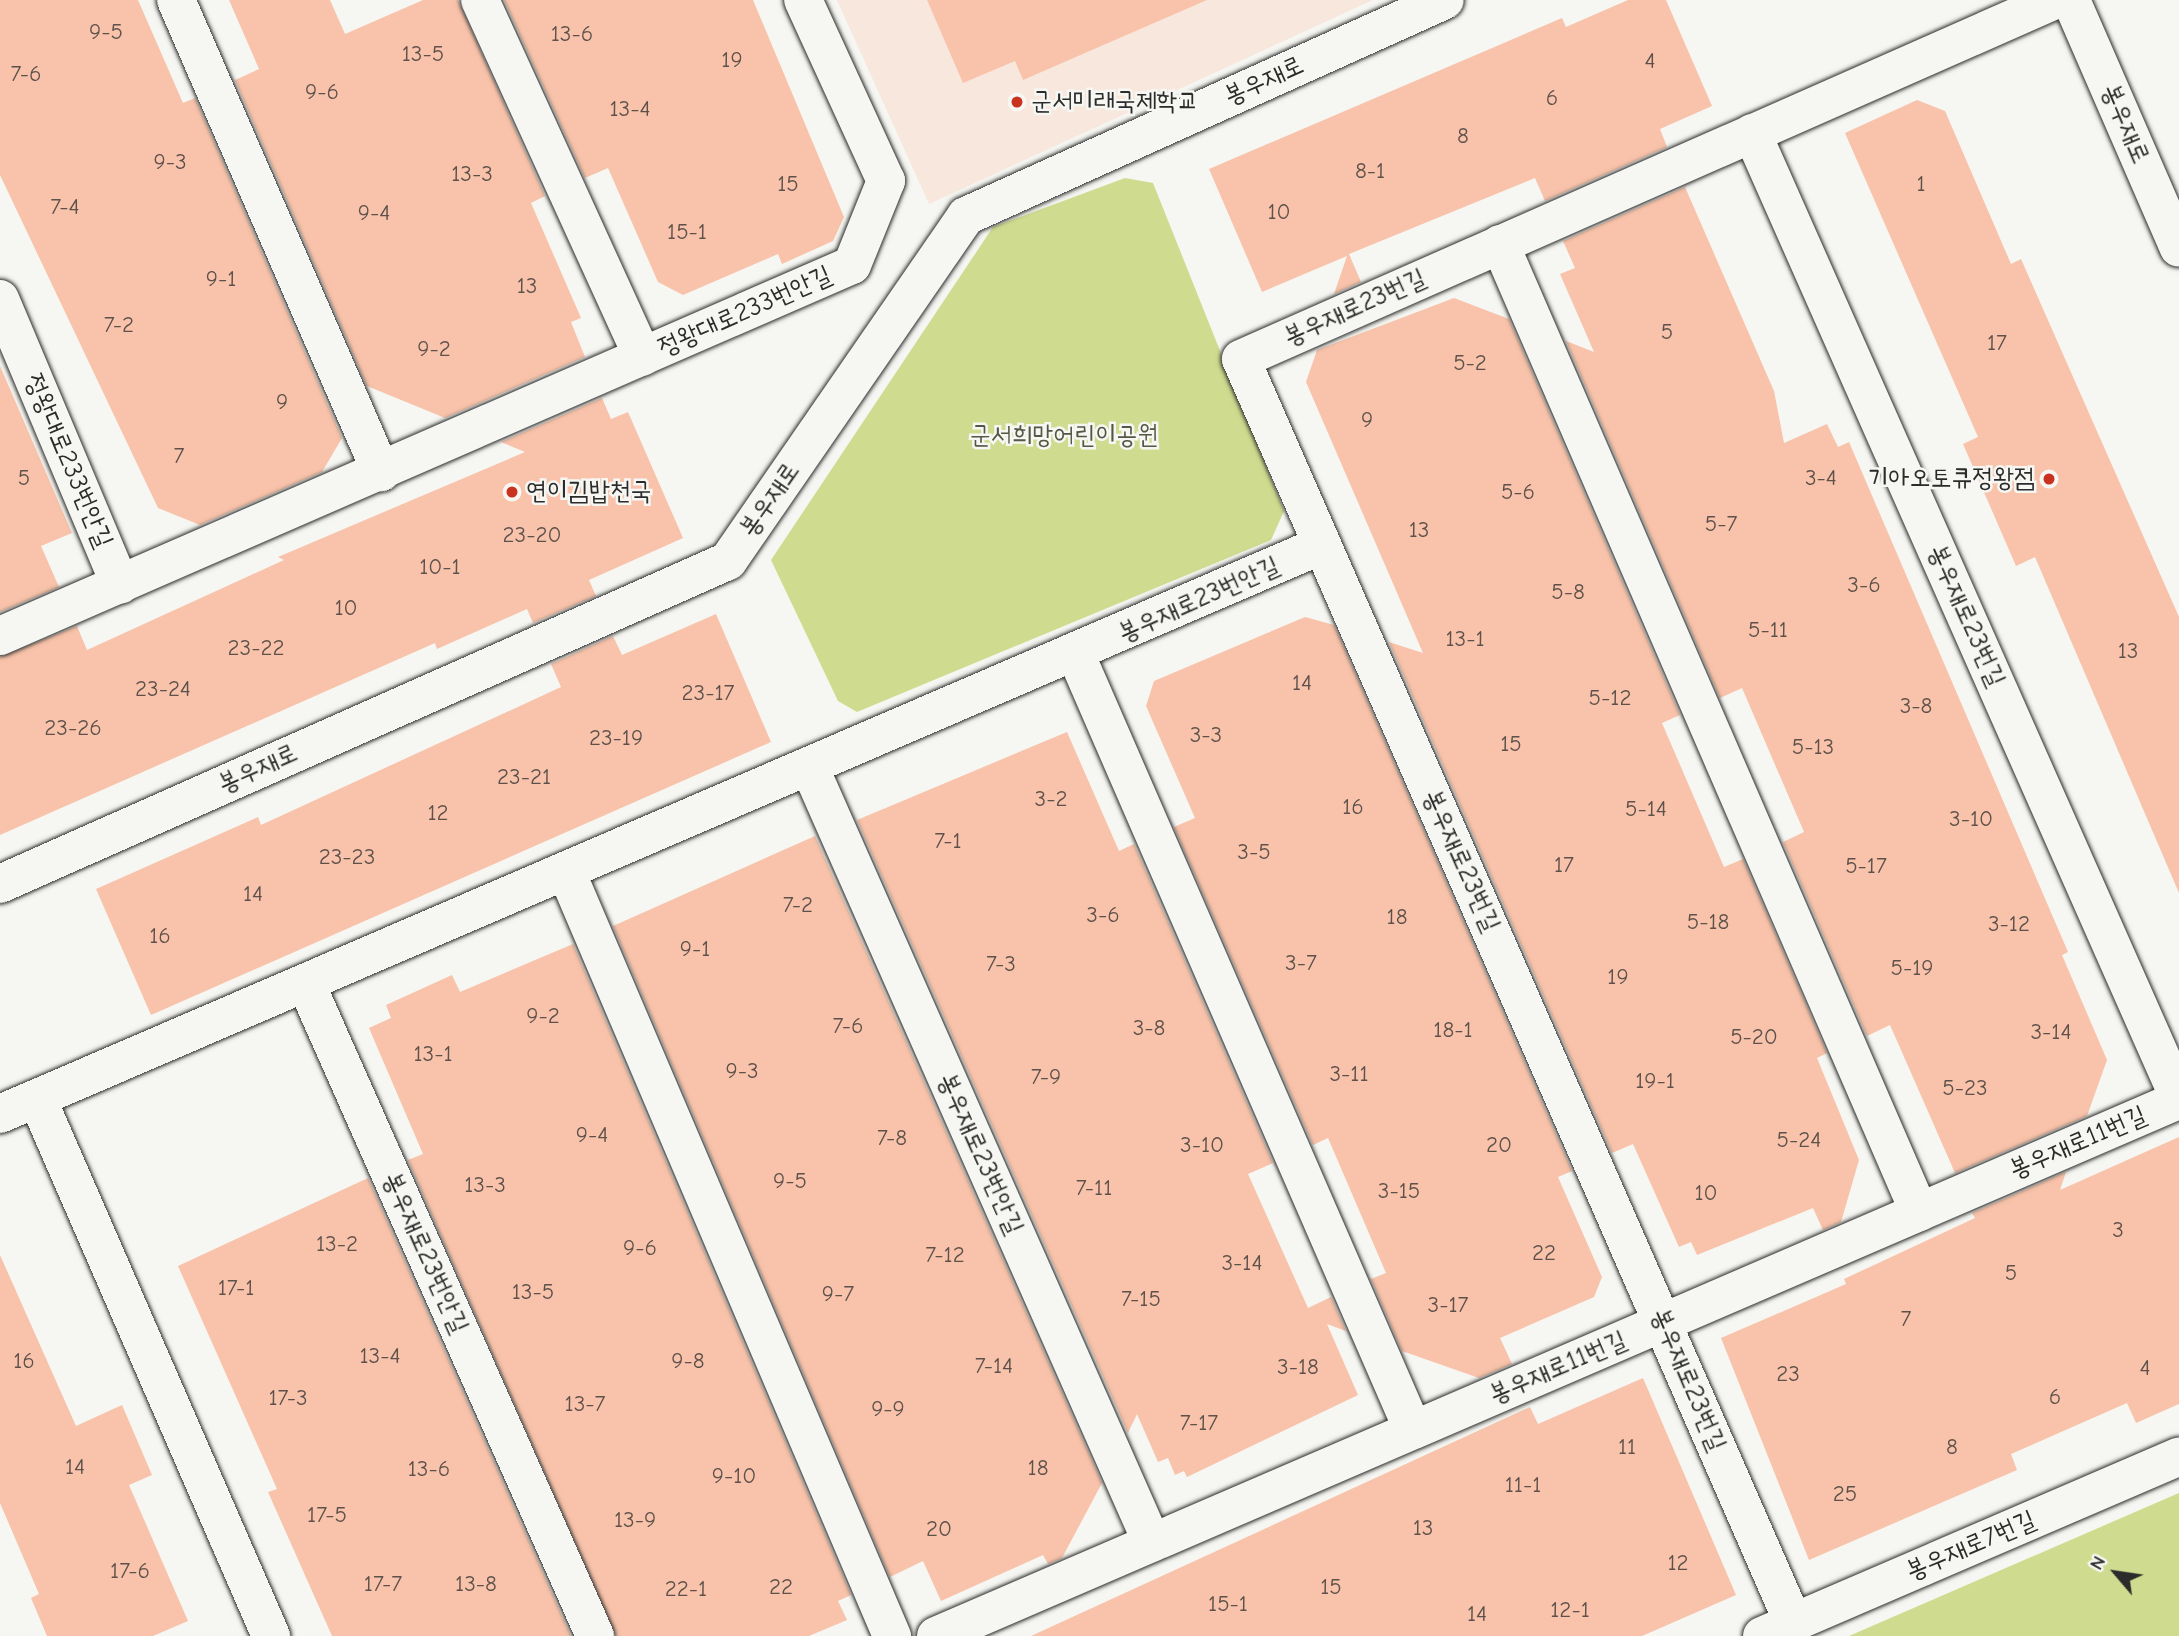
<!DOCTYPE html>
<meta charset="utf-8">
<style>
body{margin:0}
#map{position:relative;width:2179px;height:1636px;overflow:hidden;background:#f6f6f2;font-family:"Comic Neue","Poor Story",sans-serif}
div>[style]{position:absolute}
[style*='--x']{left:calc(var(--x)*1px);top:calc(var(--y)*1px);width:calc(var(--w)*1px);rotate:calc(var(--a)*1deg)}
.built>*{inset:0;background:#f7e7dc}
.green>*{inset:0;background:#cfdc8f}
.building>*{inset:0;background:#f8c3aa}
.roads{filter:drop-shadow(0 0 2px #2b2b2b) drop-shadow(0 0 2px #2b2b2b)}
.minor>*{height:38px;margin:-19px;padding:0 19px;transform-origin:19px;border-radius:19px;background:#f6f6f2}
.tertiary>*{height:38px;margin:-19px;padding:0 19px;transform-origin:19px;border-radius:19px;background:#f6f6f2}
.dots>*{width:19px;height:19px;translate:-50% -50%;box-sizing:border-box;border:4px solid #f6f6f2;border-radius:50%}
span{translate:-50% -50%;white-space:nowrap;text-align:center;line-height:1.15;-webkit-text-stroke:5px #f6f6f2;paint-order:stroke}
.number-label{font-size:23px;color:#5e514b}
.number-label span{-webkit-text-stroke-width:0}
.street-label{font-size:26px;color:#2b2b2b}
.poi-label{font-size:26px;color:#2b2b2b}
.left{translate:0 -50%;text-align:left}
.right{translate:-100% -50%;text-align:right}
.park-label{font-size:26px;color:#545744}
.north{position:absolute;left:2081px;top:1538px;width:70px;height:70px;-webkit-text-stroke:5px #f6f6f2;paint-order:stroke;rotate:299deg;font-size:19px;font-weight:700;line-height:28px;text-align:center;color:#2b2b2b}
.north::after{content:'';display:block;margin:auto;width:24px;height:32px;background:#2b2b2b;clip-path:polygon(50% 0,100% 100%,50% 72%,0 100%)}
</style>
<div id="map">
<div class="built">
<i style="clip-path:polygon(837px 0,1373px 0,929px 204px)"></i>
</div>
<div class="green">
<i style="clip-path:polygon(1125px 178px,1153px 183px,1284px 511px,1271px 540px,857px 712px,838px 701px,771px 560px,993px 227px)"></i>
<i style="clip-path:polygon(2179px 1493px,2179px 1636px,1849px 1636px)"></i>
</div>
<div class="building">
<i style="clip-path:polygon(0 0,138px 0,183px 103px,195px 98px,342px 438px,322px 472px,200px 525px,158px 508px,0 175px)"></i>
<i style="clip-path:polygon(229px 0,330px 0,345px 34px,423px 0,458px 0,545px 196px,531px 203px,581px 318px,571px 322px,585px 357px,445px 418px,367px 386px,235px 80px,259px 69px)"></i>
<i style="clip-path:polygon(504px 0,753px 0,844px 217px,833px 241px,782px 264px,778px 254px,683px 295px,658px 282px,608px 168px,585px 178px)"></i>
<i style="clip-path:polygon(927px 0,1207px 0,1023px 80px,1015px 61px,963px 83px)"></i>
<i style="clip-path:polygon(1628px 0,1666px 0,1712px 106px,1660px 129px,1667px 147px,1545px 201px,1535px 178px,1349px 254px,1361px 282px,1334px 294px,1347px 256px,1262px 292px,1209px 169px,1562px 18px,1566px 27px)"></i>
<i style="clip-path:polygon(1917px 100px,1945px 111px,2011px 264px,2021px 259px,2179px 617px,2179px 893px,2035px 557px,2016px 566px,1963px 444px,1978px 437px,1845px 133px)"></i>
<i style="clip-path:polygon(1685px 187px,1774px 391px,1784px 443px,1827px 424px,1838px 447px,1849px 442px,2068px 952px,2062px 955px,2107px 1060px,2087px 1116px,1955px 1173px,1890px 1025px,1867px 1036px,1783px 842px,1804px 832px,1742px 688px,1720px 698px,1566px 341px,1594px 352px,1560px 274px,1575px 268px,1563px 241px)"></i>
<i style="clip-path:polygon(1454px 298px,1509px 319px,1680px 715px,1662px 723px,1724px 867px,1743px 859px,1827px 1053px,1817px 1058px,1859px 1160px,1841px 1222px,1823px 1230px,1813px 1208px,1697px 1255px,1691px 1242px,1679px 1247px,1633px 1144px,1612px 1153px,1389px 642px,1423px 653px,1306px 382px,1317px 350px)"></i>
<i style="clip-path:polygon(0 366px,72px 533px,41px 546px,59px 587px,0 612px)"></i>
<i style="clip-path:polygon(602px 398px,611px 419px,628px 412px,683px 538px,589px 580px,596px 596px,533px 623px,527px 609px,437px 649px,435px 643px,0 835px,0 657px,77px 626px,87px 650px,284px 560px,278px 557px,525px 452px,501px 442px)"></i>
<i style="clip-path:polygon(716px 614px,771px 742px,151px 1015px,96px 889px,258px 817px,261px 825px,561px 687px,551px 664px,613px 636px,622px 655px)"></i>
<i style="clip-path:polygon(1305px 617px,1334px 625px,1572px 1171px,1558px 1177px,1602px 1277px,1594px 1297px,1500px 1338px,1512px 1364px,1479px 1378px,1402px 1351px,1371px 1279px,1386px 1273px,1328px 1138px,1313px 1145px,1174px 827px,1195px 818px,1146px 706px,1154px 681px)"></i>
<i style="clip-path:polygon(1067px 732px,1119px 851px,1134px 844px,1273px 1163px,1248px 1174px,1308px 1308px,1331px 1297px,1346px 1331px,1327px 1324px,1358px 1395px,1187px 1477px,1184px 1471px,1175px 1475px,1168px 1458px,1158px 1462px,1137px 1414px,1128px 1433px,857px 820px)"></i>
<i style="clip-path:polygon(815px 836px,1102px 1483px,1062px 1558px,1048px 1564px,1043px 1555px,941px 1601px,923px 1561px,890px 1577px,613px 926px)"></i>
<i style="clip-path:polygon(573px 944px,851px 1595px,838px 1601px,847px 1620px,809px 1636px,616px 1636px,408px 1160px,423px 1154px,369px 1028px,391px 1018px,386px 1005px,452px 975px,460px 992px)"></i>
<i style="clip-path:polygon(2179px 1137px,2179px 1404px,2136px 1423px,2127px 1403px,2011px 1454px,2017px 1470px,1809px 1560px,1721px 1338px,1846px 1284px,1844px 1279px,1975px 1218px,1972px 1213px,2066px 1172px,2060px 1190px)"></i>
<i style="clip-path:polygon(368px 1178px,571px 1636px,332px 1636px,268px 1492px,277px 1489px,178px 1266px)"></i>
<i style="clip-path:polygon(0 1255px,76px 1426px,122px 1405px,152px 1475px,129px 1485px,188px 1621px,153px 1636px,47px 1636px,31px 1598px,39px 1594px,0 1503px)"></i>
<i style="clip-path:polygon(1643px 1378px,1736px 1595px,1642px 1636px,1031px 1636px,1530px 1407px,1538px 1424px)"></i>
</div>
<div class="roads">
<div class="minor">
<i style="--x:176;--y:0;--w:515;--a:66.52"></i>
<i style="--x:480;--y:0;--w:392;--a:65.5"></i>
<i style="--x:1752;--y:133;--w:1055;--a:66.13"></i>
<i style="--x:1500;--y:244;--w:1055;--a:66.59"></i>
<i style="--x:0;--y:299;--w:310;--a:67.2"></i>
<i style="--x:0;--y:636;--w:929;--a:-23.53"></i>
<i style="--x:852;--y:265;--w:91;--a:-68"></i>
<i style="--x:886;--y:181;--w:199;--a:-114.6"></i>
<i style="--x:1076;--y:655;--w:845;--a:66.5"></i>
<i style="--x:809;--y:766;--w:849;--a:66.18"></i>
<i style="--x:566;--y:871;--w:832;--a:66.92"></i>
<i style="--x:0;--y:884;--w:796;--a:-23.93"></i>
<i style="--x:728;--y:561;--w:419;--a:-55.4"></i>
<i style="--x:966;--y:216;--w:525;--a:-24.27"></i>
<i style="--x:307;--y:986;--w:711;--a:66.1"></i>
<i style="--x:37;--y:1098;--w:587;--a:66.49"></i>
<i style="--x:0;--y:1114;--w:1439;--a:-23.29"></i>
<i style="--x:1793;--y:1622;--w:1378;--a:-113.61"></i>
<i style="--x:1241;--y:359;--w:890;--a:-23.8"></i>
<i style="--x:936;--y:1636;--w:1354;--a:-23.33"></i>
<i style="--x:1762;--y:1636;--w:454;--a:-23.3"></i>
</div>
<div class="tertiary">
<i style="--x:2071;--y:0;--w:270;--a:66.5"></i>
</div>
</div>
<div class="dots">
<i style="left:1017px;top:102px;background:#c8321e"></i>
<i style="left:2049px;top:479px;background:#c8321e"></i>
<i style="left:512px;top:492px;background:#c8321e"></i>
</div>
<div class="number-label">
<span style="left:106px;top:32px">9-5</span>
<span style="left:572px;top:34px">13-6</span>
<span style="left:423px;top:54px">13-5</span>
<span style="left:732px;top:60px">19</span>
<span style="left:1650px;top:61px">4</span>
<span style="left:26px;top:74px">7-6</span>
<span style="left:322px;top:92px">9-6</span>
<span style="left:1552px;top:98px">6</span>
<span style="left:630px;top:109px">13-4</span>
<span style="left:1463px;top:136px">8</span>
<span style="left:170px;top:162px">9-3</span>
<span style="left:1370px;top:171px">8-1</span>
<span style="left:472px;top:174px">13-3</span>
<span style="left:788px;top:184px">15</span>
<span style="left:1921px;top:184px">1</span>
<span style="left:65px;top:207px">7-4</span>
<span style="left:1279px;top:212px">10</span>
<span style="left:374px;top:213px">9-4</span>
<span style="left:687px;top:232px">15-1</span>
<span style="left:221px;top:279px">9-1</span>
<span style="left:527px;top:286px">13</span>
<span style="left:119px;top:325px">7-2</span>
<span style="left:1667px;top:332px">5</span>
<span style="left:1997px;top:343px">17</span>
<span style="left:434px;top:349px">9-2</span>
<span style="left:1470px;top:363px">5-2</span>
<span style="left:282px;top:402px">9</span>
<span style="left:1367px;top:420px">9</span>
<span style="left:179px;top:456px">7</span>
<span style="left:24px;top:478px">5</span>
<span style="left:1821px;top:478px">3-4</span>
<span style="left:1518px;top:492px">5-6</span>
<span style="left:1721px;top:524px">5-7</span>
<span style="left:1419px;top:530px">13</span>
<span style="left:532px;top:535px">23-20</span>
<span style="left:440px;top:567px">10-1</span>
<span style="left:1864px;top:585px">3-6</span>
<span style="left:1568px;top:592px">5-8</span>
<span style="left:346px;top:608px">10</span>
<span style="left:1768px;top:630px">5-11</span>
<span style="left:1465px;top:639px">13-1</span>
<span style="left:256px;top:648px">23-22</span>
<span style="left:2128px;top:651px">13</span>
<span style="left:1302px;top:683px">14</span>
<span style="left:163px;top:689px">23-24</span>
<span style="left:708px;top:693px">23-17</span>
<span style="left:1610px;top:698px">5-12</span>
<span style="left:1916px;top:706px">3-8</span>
<span style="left:73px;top:728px">23-26</span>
<span style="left:1206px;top:735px">3-3</span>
<span style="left:616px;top:738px">23-19</span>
<span style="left:1511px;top:744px">15</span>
<span style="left:1813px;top:747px">5-13</span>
<span style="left:524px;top:777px">23-21</span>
<span style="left:1051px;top:799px">3-2</span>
<span style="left:1353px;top:807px">16</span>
<span style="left:1646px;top:809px">5-14</span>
<span style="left:438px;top:813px">12</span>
<span style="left:1971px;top:819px">3-10</span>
<span style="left:948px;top:841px">7-1</span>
<span style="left:1254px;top:852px">3-5</span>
<span style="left:347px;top:857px">23-23</span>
<span style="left:1564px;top:865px">17</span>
<span style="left:1866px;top:866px">5-17</span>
<span style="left:253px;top:894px">14</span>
<span style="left:798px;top:905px">7-2</span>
<span style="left:1103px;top:915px">3-6</span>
<span style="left:1397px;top:917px">18</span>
<span style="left:1708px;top:922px">5-18</span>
<span style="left:2009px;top:924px">3-12</span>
<span style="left:160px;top:936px">16</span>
<span style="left:695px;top:949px">9-1</span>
<span style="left:1301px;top:963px">3-7</span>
<span style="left:1001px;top:964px">7-3</span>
<span style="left:1912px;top:968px">5-19</span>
<span style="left:1618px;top:977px">19</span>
<span style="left:543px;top:1016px">9-2</span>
<span style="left:848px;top:1026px">7-6</span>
<span style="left:1149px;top:1028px">3-8</span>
<span style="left:1453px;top:1030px">18-1</span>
<span style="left:2051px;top:1032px">3-14</span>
<span style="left:1754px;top:1037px">5-20</span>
<span style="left:433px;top:1054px">13-1</span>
<span style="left:742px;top:1071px">9-3</span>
<span style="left:1349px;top:1074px">3-11</span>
<span style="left:1046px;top:1077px">7-9</span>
<span style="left:1655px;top:1081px">19-1</span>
<span style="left:1965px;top:1088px">5-23</span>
<span style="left:592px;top:1135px">9-4</span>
<span style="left:892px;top:1138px">7-8</span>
<span style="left:1799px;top:1140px">5-24</span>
<span style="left:1202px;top:1145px">3-10</span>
<span style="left:1499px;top:1145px">20</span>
<span style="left:790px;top:1181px">9-5</span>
<span style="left:485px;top:1185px">13-3</span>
<span style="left:1094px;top:1188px">7-11</span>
<span style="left:1399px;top:1191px">3-15</span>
<span style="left:1706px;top:1193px">10</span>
<span style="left:2118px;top:1230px">3</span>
<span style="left:337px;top:1244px">13-2</span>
<span style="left:640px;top:1248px">9-6</span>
<span style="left:1544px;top:1253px">22</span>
<span style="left:945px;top:1255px">7-12</span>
<span style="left:1242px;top:1263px">3-14</span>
<span style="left:2011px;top:1273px">5</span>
<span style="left:236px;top:1288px">17-1</span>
<span style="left:533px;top:1292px">13-5</span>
<span style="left:838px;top:1294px">9-7</span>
<span style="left:1141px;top:1299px">7-15</span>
<span style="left:1448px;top:1305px">3-17</span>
<span style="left:1906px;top:1319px">7</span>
<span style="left:380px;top:1356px">13-4</span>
<span style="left:24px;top:1361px">16</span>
<span style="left:688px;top:1361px">9-8</span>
<span style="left:994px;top:1366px">7-14</span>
<span style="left:1298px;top:1367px">3-18</span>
<span style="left:2145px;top:1368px">4</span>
<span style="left:1788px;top:1374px">23</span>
<span style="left:2055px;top:1397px">6</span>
<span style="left:288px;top:1398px">17-3</span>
<span style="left:585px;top:1404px">13-7</span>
<span style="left:888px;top:1409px">9-9</span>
<span style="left:1199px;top:1423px">7-17</span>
<span style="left:1627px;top:1447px">11</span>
<span style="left:1952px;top:1447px">8</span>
<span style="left:75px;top:1467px">14</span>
<span style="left:1038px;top:1468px">18</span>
<span style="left:429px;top:1469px">13-6</span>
<span style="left:734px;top:1476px">9-10</span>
<span style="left:1523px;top:1485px">11-1</span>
<span style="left:1845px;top:1494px">25</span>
<span style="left:327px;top:1515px">17-5</span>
<span style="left:635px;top:1520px">13-9</span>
<span style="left:1423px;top:1528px">13</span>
<span style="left:939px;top:1529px">20</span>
<span style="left:1678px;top:1563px">12</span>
<span style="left:130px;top:1571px">17-6</span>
<span style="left:383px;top:1584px">17-7</span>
<span style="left:476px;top:1584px">13-8</span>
<span style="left:781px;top:1587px">22</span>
<span style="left:1331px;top:1587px">15</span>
<span style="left:686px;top:1589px">22-1</span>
<span style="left:1228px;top:1604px">15-1</span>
<span style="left:1570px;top:1610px">12-1</span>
<span style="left:1477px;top:1614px">14</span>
</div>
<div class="street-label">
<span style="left:1264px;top:81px;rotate:-24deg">봉우재로</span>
<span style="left:2125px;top:124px;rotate:67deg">봉우재로</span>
<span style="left:1355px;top:308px;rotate:-24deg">봉우재로23번길</span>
<span style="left:745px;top:312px;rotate:-24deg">정왕대로233번안길</span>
<span style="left:68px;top:461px;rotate:67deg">정왕대로233번안길</span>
<span style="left:770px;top:500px;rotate:-55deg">봉우재로</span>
<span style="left:1199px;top:600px;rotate:-24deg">봉우재로23번안길</span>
<span style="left:1966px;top:616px;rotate:66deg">봉우재로23번길</span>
<span style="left:258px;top:769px;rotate:-24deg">봉우재로</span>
<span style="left:1461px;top:861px;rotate:66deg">봉우재로23번길</span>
<span style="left:2078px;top:1143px;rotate:-23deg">봉우재로11번길</span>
<span style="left:980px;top:1154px;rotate:66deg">봉우재로23번안길</span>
<span style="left:425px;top:1253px;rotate:66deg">봉우재로23번안길</span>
<span style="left:1558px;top:1368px;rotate:-23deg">봉우재로11번길</span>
<span style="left:1688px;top:1380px;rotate:67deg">봉우재로23번길</span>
<span style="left:1971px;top:1546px;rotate:-23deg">봉우재로7번길</span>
</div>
<div class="poi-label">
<span class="left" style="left:1031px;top:102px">군서미래국제학교</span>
<span class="right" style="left:2035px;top:479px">기아오토큐정왕점</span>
<span class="left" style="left:526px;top:492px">연이김밥천국</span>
</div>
<div class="park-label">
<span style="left:1064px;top:436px">군서희망어린이공원</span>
</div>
<div class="north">N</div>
</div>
